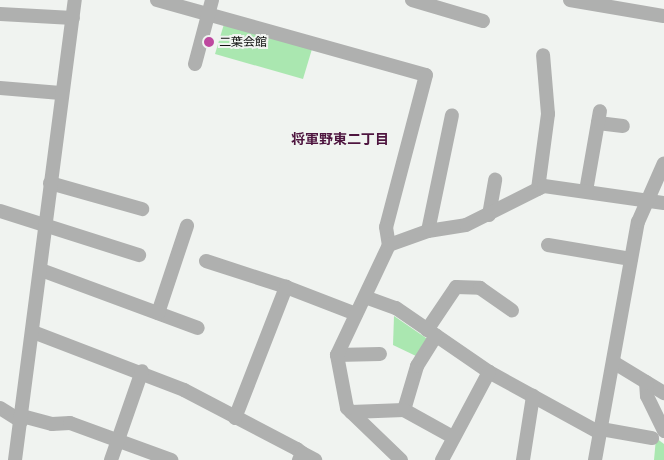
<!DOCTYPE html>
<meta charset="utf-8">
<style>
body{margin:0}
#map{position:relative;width:664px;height:460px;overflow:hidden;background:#f0f3f0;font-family:"Open Sans","Noto Sans JP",sans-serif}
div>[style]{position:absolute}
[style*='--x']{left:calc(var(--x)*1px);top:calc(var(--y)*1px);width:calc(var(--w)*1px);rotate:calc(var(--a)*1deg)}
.green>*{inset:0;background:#aae7b0}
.minor>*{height:14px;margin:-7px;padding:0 7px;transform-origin:7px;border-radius:7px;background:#afb0af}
.dots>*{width:14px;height:14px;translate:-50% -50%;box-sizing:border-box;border:2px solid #f0f3f0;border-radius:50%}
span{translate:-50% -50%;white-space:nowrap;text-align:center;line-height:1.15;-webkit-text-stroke:4px #f0f3f0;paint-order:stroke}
.poi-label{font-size:12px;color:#101110}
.left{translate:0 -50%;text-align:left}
.neighbourhood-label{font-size:14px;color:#4e153f;font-weight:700}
</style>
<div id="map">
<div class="green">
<i style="clip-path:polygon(224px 24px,312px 49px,303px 79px,215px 54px)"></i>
<i style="clip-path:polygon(394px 316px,429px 340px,416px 356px,393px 345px)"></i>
<i style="clip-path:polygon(656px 438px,664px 444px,664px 460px,654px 460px)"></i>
</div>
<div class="minor">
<i style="--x:157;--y:0;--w:279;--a:15.6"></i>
<i style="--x:426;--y:75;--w:157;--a:104.7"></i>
<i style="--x:386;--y:227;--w:18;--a:81"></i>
<i style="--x:412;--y:0;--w:74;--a:16.5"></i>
<i style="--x:570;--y:0;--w:95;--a:9.7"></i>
<i style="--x:0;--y:14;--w:73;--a:3.1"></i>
<i style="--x:195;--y:64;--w:66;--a:-75.1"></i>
<i style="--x:0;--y:88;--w:61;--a:4.7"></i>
<i style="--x:598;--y:123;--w:25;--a:7"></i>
<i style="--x:50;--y:183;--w:96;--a:15.8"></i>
<i style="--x:538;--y:189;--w:76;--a:-82.4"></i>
<i style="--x:548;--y:114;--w:59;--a:-94.8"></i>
<i style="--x:586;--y:191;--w:81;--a:-80.1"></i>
<i style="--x:0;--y:211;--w:146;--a:17.6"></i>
<i style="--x:489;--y:215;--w:36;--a:-80"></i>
<i style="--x:428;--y:231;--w:118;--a:-78.3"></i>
<i style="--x:548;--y:245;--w:84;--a:9.6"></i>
<i style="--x:206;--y:261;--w:84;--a:18"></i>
<i style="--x:41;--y:270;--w:167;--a:20.3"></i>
<i style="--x:365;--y:297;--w:33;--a:20"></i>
<i style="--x:396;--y:308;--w:113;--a:34.5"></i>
<i style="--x:489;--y:372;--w:127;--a:28.8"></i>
<i style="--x:158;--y:313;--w:92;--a:-71.6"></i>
<i style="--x:427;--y:330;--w:52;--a:-56"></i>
<i style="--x:456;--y:287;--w:24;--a:2"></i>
<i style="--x:480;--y:288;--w:39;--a:35"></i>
<i style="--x:33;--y:332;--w:162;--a:21"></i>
<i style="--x:184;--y:390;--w:127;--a:27.6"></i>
<i style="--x:297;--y:449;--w:6;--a:39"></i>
<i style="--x:302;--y:453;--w:8;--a:113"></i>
<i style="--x:337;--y:355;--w:43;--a:-1.3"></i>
<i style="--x:613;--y:362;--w:60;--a:31.3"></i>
<i style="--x:646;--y:382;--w:14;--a:86"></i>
<i style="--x:647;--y:396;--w:39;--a:64"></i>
<i style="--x:0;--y:408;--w:25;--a:32"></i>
<i style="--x:404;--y:410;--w:46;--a:-73.5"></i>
<i style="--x:417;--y:366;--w:36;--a:-58"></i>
<i style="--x:351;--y:412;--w:53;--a:-2.2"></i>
<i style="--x:404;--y:410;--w:56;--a:28.9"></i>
<i style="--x:22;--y:416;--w:31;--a:15"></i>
<i style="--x:52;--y:424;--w:18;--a:-3"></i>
<i style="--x:70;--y:423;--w:108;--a:20.1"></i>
<i style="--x:235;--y:418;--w:141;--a:-68.7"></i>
<i style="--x:286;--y:287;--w:75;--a:21.1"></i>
<i style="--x:601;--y:429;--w:52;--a:10"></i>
<i style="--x:302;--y:453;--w:15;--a:28"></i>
<i style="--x:15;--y:460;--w:464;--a:-82.6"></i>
<i style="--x:111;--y:460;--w:94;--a:-70.8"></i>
<i style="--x:401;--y:460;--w:75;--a:-136.1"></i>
<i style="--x:347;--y:408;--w:54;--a:-100.7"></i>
<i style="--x:337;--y:355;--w:122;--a:-64.7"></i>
<i style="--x:389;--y:245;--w:41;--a:-19.7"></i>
<i style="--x:428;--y:231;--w:38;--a:-9"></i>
<i style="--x:466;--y:225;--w:87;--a:-26.6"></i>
<i style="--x:544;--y:186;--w:121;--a:8.1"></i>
<i style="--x:442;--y:460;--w:100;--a:-61.9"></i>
<i style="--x:523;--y:460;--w:65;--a:-81.1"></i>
<i style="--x:595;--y:460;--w:242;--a:-79.8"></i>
<i style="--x:638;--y:222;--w:64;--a:-66.2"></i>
</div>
<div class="dots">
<i style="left:209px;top:42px;background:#be489f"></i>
</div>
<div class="poi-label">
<span class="left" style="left:219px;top:42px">二葉会館</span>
</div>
<div class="neighbourhood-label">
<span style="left:340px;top:139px">将軍野東二丁目</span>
</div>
</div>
